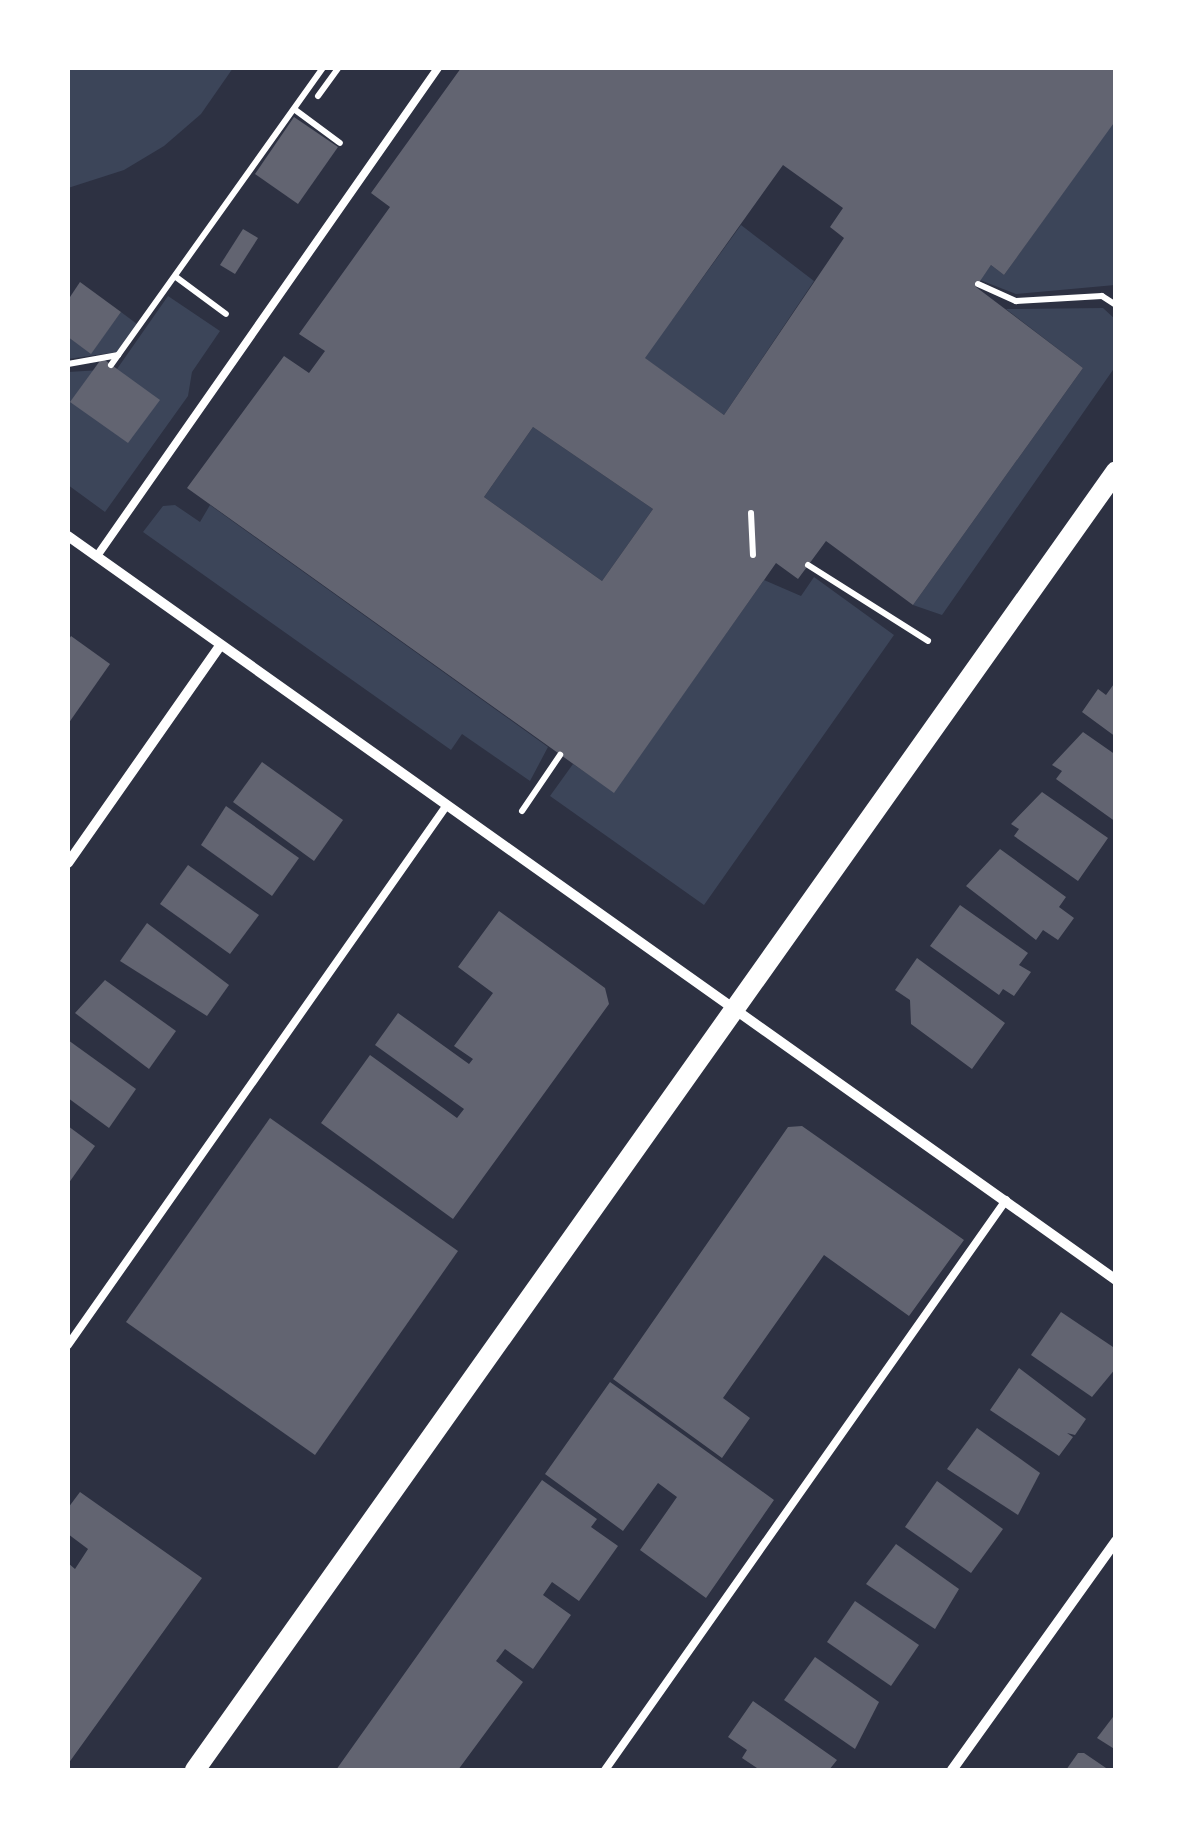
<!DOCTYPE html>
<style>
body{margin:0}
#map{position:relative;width:1183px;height:1838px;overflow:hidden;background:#2d3142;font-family:"PT Sans",sans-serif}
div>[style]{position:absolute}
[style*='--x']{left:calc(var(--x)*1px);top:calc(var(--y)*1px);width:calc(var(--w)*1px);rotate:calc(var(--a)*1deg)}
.green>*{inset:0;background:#3c4559}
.building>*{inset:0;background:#626471}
.path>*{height:6px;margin:-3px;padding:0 3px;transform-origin:3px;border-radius:3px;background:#fff}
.service>*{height:8px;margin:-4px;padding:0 4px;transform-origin:4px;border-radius:4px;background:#fff}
.minor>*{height:10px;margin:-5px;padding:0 5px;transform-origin:5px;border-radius:5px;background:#fff}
.secondary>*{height:20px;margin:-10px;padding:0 10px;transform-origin:10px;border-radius:10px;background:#fff}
span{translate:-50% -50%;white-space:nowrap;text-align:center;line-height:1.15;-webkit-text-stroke:8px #fff;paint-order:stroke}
.frame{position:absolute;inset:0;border:70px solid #fff;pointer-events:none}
</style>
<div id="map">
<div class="green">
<i style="clip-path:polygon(68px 68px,233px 68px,201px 114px,164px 146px,124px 170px,68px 188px)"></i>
<i style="clip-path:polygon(1115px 120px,1115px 285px,1016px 294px,980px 280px,991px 265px,1004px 275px)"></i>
<i style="clip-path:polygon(741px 225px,814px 281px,724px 415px,604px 329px,586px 260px,672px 320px)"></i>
<i style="clip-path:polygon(168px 296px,220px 331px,192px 372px,188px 396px,105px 512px,68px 485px,68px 372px,117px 369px)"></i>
<i style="clip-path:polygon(1103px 308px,1115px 319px,1115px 367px,942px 615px,913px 605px,1083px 368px,1006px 309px)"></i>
<i style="clip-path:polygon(121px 312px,137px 324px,117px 352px,68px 359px,68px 337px,91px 353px)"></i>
<i style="clip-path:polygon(533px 427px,653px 509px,602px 581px,484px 497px)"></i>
<i style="clip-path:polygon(175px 505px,200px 522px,210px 505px,548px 747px,530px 781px,462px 734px,451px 750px,143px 532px,163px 506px)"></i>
<i style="clip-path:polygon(814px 577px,894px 635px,704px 905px,550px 796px,573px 764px,614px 792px,764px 580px,801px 596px)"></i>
</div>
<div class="building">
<i style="clip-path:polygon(evenodd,461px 68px,1116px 68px,1116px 120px,1004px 275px,991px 265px,976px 287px,1083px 368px,913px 605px,826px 541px,798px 579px,776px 563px,614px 793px,187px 488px,284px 356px,309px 373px,325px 351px,299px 334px,390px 207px,371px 193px,461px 68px,783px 165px,843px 208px,830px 227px,844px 238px,724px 415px,645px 358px,783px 165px,461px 68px,533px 427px,653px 509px,602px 581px,484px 497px,533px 427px)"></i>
<i style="clip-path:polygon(294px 117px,338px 147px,298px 204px,255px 174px)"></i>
<i style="clip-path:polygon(243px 229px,258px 238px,235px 274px,220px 265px)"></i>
<i style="clip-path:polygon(80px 282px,121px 312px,91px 354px,68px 337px,68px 300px)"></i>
<i style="clip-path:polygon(102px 358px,160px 400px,128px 443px,70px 402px)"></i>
<i style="clip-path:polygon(71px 636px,110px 664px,68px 724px,68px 641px)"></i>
<i style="clip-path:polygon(1116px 681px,1116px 737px,1082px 712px,1098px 689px,1106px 695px)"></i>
<i style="clip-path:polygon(1083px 732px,1116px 755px,1116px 822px,1056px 779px,1062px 771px,1052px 765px)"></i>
<i style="clip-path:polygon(262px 762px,343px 820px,314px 861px,233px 802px)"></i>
<i style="clip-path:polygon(1042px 792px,1108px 838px,1078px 881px,1014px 836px,1019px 829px,1011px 824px)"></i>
<i style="clip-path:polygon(226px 806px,299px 858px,272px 896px,201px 845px)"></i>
<i style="clip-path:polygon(1000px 849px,1066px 897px,1059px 907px,1074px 918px,1058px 940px,1043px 930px,1036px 940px,966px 886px)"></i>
<i style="clip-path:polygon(188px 865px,259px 915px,230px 954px,160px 904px)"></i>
<i style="clip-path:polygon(960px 905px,1028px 953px,1019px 965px,1031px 972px,1014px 996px,1003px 989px,999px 995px,930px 946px)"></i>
<i style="clip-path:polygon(499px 911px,605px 988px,609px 1004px,453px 1219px,321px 1123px,370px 1055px,457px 1118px,464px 1109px,375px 1045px,398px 1013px,469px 1064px,473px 1059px,454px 1046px,493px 993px,458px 967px)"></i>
<i style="clip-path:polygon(147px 923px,229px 985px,207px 1016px,120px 961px)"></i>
<i style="clip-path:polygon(917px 958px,1005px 1023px,972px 1069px,911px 1024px,910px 1000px,895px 990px)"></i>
<i style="clip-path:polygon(105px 980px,176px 1031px,149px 1069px,75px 1013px)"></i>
<i style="clip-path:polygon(68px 1040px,136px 1089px,109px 1128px,68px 1098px)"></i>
<i style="clip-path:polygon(270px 1118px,458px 1251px,315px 1455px,126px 1322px)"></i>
<i style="clip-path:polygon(68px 1126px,95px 1146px,68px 1184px)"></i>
<i style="clip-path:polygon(802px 1126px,964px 1240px,909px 1316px,824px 1255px,723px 1398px,750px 1418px,722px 1458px,613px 1379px,788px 1127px)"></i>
<i style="clip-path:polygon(1061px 1312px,1116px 1349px,1116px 1368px,1092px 1397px,1031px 1355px)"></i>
<i style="clip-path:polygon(1019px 1368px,1086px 1419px,1075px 1435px,1067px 1433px,1073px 1437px,1059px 1456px,990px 1410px)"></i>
<i style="clip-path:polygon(610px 1382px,774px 1500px,706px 1598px,640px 1550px,677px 1497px,658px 1483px,623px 1531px,545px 1474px)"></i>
<i style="clip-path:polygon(977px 1428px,1040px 1473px,1018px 1515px,947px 1469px)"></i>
<i style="clip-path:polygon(542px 1480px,597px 1519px,591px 1527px,618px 1546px,579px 1601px,552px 1582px,543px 1595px,571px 1615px,533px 1669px,505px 1649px,496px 1661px,523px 1682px,458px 1770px,336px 1770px)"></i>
<i style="clip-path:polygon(937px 1481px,1003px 1529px,971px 1573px,905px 1527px)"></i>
<i style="clip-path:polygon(80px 1492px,202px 1578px,68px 1764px,68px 1563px,75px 1569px,88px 1549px,68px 1534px,68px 1508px)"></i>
<i style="clip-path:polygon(896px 1544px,959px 1589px,935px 1629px,866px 1584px)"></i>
<i style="clip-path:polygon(855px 1601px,919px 1645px,891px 1686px,827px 1642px)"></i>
<i style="clip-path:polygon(815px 1657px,879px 1702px,855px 1749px,784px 1700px)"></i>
<i style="clip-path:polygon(753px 1701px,837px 1760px,829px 1770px,760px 1770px,742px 1758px,747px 1750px,728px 1737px)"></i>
<i style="clip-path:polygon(1116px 1713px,1116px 1750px,1097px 1738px)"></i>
<i style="clip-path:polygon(1078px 1753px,1084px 1753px,1109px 1770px,1066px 1770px)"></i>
</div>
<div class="path">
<i style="--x:318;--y:96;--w:34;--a:-54"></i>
<i style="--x:294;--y:109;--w:57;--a:36.5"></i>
<i style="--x:176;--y:277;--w:62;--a:36.5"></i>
<i style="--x:978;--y:284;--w:42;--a:24.1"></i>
<i style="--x:1016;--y:301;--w:86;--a:-3.3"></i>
<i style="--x:1102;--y:296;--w:17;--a:33"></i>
<i style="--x:68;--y:364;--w:51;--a:-10.2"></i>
<i style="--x:111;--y:365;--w:365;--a:-54.5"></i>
<i style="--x:751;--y:513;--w:42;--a:87.3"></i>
<i style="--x:808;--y:565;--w:142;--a:32.3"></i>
<i style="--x:522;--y:811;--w:68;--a:-55.8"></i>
</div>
<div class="service">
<i style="--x:97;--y:556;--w:595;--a:-55.06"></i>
<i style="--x:68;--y:1345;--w:660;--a:-54.94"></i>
<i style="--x:605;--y:1770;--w:697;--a:-54.87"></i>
</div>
<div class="minor">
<i style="--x:68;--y:536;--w:1285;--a:35.37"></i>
<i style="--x:68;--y:863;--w:265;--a:-55"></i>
<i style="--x:952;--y:1770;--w:282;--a:-54.4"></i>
</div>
<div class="secondary">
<i style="--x:195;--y:1770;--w:1592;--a:-54.66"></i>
</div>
<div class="frame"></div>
</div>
